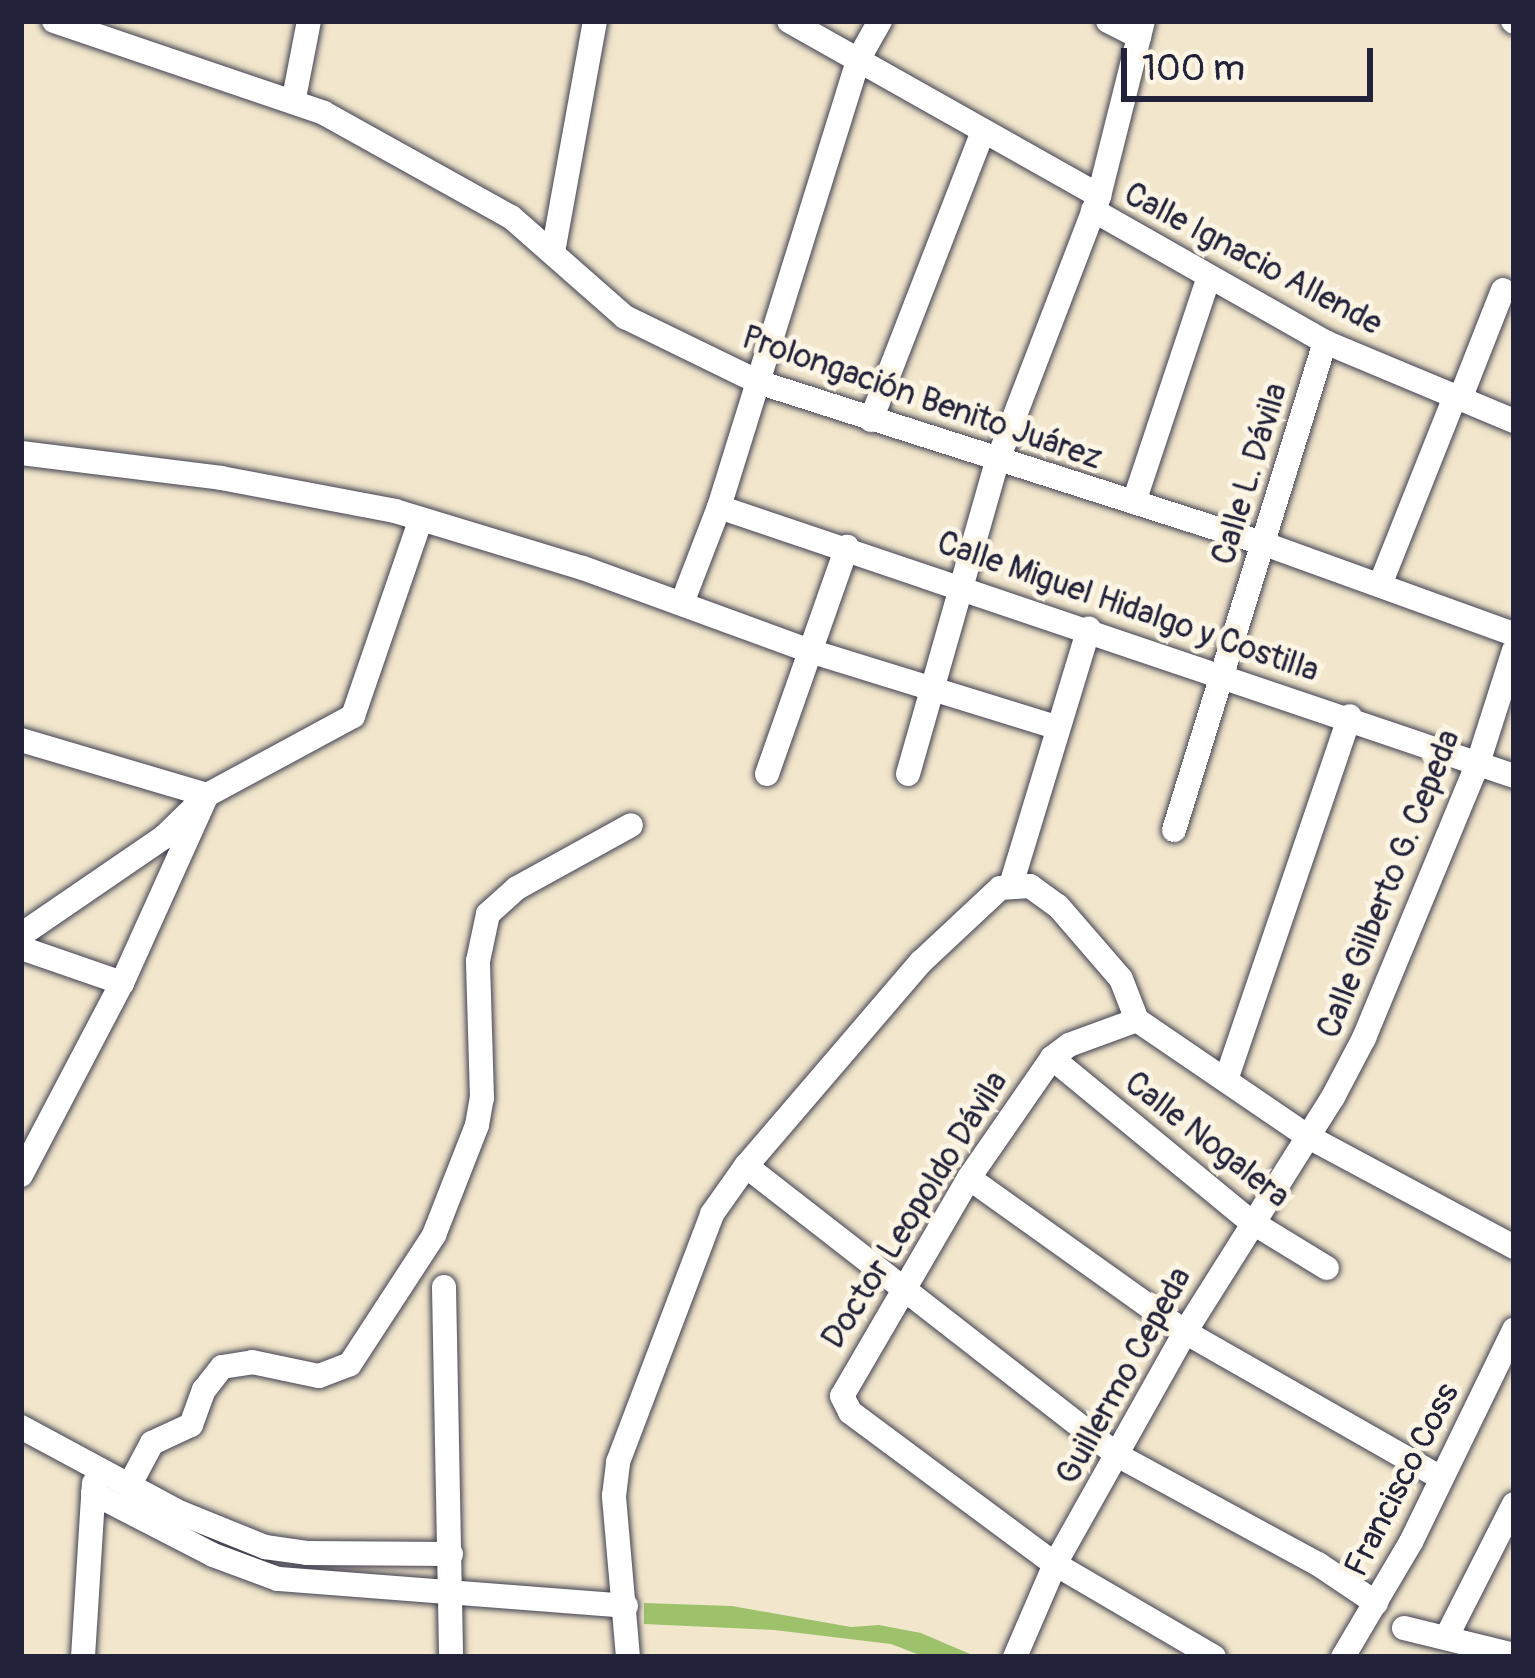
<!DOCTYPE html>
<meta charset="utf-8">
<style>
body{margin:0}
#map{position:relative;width:1535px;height:1678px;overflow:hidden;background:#f2e7cc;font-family:Pangolin,sans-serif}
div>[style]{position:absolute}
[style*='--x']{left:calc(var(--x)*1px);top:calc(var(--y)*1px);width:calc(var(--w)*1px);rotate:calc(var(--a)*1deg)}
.green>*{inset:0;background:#9ec26c}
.roads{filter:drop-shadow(0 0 3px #414051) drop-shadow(0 0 3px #414051)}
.minor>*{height:24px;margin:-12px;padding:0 12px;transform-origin:12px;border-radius:12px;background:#fff}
span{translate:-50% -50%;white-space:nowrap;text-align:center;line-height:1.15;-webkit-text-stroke:10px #fcf5e5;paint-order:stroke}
.street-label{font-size:33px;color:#22223b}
.frame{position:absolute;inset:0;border:24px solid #22223b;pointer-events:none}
.scale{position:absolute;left:1121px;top:48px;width:252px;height:54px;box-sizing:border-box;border:6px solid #22223b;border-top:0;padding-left:15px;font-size:36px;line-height:42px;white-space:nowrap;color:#22223b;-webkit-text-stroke:9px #fcf5e5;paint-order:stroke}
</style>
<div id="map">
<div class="green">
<i style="clip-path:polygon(644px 1603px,732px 1606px,851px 1627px,879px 1625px,921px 1633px,977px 1657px,925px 1657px,891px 1644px,774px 1630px,644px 1624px)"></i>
</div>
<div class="roads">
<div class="minor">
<i style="--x:54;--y:21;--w:285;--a:18.8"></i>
<i style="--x:324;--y:113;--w:214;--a:29.1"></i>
<i style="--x:511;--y:217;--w:152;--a:41.3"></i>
<i style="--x:625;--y:317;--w:148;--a:26"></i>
<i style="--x:758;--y:382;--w:529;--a:17.72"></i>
<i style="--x:1262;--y:543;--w:268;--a:19.9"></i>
<i style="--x:789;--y:21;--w:356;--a:29.4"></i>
<i style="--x:1108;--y:21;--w:35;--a:27"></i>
<i style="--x:1513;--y:21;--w:1;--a:45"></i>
<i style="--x:294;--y:98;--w:78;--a:-79"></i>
<i style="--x:1093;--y:210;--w:267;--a:29.6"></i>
<i style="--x:1325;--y:342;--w:205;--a:22.7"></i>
<i style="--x:553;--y:252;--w:235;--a:-79.7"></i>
<i style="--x:1460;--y:399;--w:117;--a:-68.5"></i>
<i style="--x:871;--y:420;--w:310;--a:-68.8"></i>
<i style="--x:21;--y:453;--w:202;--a:7.1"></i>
<i style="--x:221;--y:478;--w:177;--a:10.7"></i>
<i style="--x:395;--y:511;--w:196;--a:16.9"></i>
<i style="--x:583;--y:568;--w:242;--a:20.1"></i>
<i style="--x:810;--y:651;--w:257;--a:17.2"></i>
<i style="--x:1134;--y:502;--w:235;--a:-71.6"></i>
<i style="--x:719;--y:507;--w:839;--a:18.69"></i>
<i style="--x:1380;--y:585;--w:202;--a:-68.3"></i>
<i style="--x:682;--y:603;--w:103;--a:-68.9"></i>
<i style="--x:719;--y:507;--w:468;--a:-72.7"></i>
<i style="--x:858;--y:60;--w:45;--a:-60.6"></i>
<i style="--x:21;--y:740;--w:194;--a:16.5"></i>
<i style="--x:207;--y:795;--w:60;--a:135.7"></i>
<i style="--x:164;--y:837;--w:173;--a:145.6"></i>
<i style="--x:767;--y:774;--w:241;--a:-70.6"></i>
<i style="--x:908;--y:774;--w:324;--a:-74.1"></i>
<i style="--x:997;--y:462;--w:285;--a:-69"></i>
<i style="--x:1099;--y:196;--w:180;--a:-75.9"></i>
<i style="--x:1174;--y:830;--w:511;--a:-72.81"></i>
<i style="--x:1011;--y:885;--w:268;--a:-73.1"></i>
<i style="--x:21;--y:948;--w:107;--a:19.1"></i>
<i style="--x:1137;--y:1020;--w:72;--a:159.8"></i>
<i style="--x:1069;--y:1045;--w:21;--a:143"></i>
<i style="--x:1052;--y:1058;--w:146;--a:124.7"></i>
<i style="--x:969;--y:1178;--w:252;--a:120.2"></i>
<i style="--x:842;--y:1396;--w:18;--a:63"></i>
<i style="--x:850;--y:1412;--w:255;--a:36.6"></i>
<i style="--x:1055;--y:1564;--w:184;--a:30.3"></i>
<i style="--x:1052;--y:1058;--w:256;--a:39.5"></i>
<i style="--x:1250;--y:1221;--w:90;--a:31.4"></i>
<i style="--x:1227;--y:1077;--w:381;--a:-71.2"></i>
<i style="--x:746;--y:1166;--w:470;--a:37.9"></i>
<i style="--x:1117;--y:1455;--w:229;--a:28.5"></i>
<i style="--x:1318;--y:1564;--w:70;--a:33.9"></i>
<i style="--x:21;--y:1175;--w:217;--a:-62.3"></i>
<i style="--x:122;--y:983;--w:206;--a:-65.7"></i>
<i style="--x:207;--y:795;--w:166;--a:-28.4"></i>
<i style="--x:353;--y:716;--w:208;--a:-71"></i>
<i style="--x:969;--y:1178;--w:265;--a:35.5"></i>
<i style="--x:1185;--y:1332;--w:295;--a:29.7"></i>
<i style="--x:444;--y:1287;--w:370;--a:88.9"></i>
<i style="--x:21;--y:1427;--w:182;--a:28.3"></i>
<i style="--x:181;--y:1513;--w:91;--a:22"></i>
<i style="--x:265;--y:1547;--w:42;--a:8.1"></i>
<i style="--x:307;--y:1553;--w:144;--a:0.4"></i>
<i style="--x:129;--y:1486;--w:49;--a:-61.9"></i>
<i style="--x:152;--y:1443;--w:43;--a:-24.8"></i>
<i style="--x:191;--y:1425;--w:37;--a:-70"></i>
<i style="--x:204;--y:1390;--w:29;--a:-52"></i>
<i style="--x:222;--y:1367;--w:30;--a:-9"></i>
<i style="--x:252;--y:1362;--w:68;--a:11.8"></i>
<i style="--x:319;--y:1376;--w:33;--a:-21"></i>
<i style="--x:350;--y:1364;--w:154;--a:-56.9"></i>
<i style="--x:434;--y:1235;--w:118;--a:-68.6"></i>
<i style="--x:477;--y:1125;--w:27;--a:-80"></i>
<i style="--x:482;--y:1098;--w:137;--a:-91.7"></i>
<i style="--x:478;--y:961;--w:48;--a:-78"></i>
<i style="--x:488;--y:914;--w:39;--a:-42"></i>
<i style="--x:517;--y:888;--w:130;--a:-28.9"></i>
<i style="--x:93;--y:1493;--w:135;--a:27.3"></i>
<i style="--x:213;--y:1555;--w:69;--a:20.3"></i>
<i style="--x:278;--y:1579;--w:349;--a:4.4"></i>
<i style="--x:1404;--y:1628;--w:113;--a:13.8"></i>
<i style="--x:1446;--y:1638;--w:150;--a:-63.1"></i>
<i style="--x:83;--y:1657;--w:174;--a:-86.4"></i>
<i style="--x:628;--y:1657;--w:162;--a:-95"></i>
<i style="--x:614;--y:1496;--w:34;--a:-83"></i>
<i style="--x:618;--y:1462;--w:265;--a:-69.2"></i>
<i style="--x:712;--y:1214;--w:59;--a:-54.7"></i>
<i style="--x:746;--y:1166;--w:269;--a:-49.4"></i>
<i style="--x:921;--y:962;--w:108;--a:-43.1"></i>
<i style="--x:1000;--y:888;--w:30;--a:-4"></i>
<i style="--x:1030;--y:886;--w:34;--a:36"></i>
<i style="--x:1058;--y:906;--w:96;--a:49.2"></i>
<i style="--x:1121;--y:979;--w:44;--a:68.7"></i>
<i style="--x:1137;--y:1020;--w:206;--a:34.3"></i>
<i style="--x:1307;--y:1136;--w:235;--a:28.2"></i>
<i style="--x:1015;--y:1657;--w:101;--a:-66.7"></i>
<i style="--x:1055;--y:1564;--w:266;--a:-60.7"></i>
<i style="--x:1185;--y:1332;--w:278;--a:-57.8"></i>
<i style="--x:1333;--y:1097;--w:67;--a:-62.3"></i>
<i style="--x:1364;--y:1038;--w:301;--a:-67.5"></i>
<i style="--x:1479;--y:760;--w:115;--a:-72.3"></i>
<i style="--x:1343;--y:1657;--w:134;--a:-59.4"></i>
<i style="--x:1411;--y:1542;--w:236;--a:-64.1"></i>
</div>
</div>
<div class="street-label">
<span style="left:1253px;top:259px;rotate:28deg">Calle Ignacio Allende</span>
<span style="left:922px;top:398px;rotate:19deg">Prolongación Benito Juárez</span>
<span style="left:1250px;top:474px;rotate:-73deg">Calle L. Dávila</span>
<span style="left:1128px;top:607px;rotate:19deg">Calle Miguel Hidalgo y Costilla</span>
<span style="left:1389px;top:884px;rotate:-68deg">Calle Gilberto G. Cepeda</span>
<span style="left:1207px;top:1140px;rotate:38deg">Calle Nogalera</span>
<span style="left:915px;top:1210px;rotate:-58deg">Doctor Leopoldo Dávila</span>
<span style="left:1124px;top:1376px;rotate:-61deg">Guillermo Cepeda</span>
<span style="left:1402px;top:1480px;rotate:-63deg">Francisco Coss</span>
</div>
<div class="frame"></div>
<div class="scale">100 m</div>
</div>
